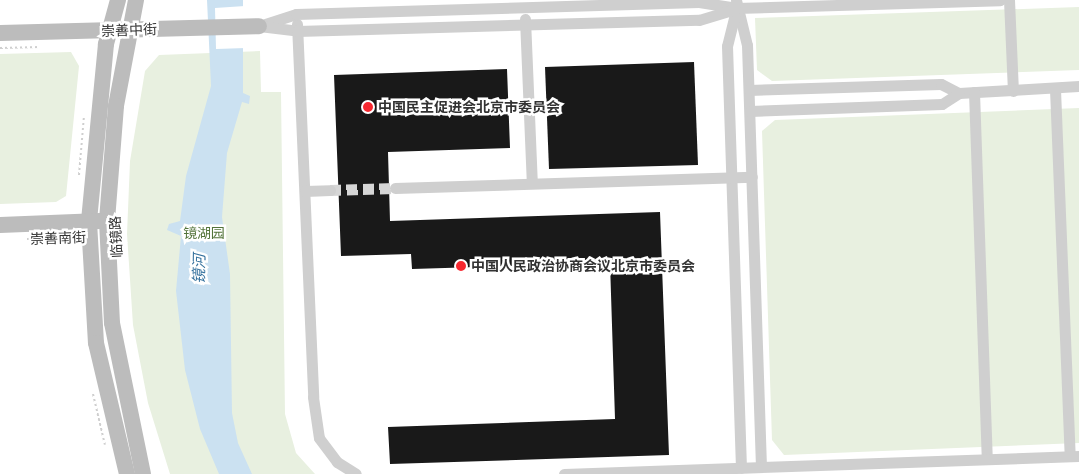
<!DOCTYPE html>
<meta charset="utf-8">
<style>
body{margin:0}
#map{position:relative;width:1079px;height:474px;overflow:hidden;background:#fff;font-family:Montserrat,"Noto Sans SC",sans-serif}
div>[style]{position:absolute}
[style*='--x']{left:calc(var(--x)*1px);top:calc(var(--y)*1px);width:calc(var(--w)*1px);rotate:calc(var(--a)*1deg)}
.green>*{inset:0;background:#e8f0e0}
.water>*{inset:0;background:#cbe1f1}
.pier>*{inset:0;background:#fff}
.building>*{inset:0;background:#191919}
.street-tunnel>*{height:11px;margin-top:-5.5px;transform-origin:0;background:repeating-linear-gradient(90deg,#d6d6d6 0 11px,transparent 0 16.5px)}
.path>*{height:2px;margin-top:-1px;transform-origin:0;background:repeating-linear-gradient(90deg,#cfcfcf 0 2.5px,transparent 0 5px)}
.street>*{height:11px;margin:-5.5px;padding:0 5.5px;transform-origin:5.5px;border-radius:5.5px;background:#cfcfcf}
.secondary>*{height:16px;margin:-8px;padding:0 8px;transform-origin:8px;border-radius:8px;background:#bcbcbc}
.dots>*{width:14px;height:14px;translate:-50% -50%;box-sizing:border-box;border:2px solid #fff;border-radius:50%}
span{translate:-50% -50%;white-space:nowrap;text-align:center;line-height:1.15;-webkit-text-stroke:5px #fff;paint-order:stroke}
.street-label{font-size:14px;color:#323232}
.poi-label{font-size:14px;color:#323232;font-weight:700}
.left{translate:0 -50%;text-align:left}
.park-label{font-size:14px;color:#53743a}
.water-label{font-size:15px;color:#36729e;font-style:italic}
</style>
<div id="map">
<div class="green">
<i style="clip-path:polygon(1079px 7px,1079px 70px,772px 81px,757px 70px,755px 18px)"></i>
<i style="clip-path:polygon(260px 51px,261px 92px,281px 92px,285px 414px,296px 453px,315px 474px,170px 474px,148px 403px,133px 325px,127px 234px,130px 161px,145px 71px,159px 55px)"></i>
<i style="clip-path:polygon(71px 52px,79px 66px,66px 196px,56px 202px,0 204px,0 54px)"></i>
<i style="clip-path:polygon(1079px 108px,1079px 443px,784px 455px,772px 440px,762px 131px,775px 120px)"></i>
</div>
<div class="water">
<i style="clip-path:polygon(207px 0,243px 0,243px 93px,250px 96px,249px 104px,242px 102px,227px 153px,222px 217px,230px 274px,232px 413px,238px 443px,252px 474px,219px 474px,200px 429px,185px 370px,176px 291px,181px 236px,167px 230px,169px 224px,180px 221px,186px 176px,211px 86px)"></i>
</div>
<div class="pier">
<i style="clip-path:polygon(245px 6px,246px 48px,216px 49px,215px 8px)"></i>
</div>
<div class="building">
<i style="clip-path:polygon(694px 62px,698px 165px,549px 169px,545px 67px)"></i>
<i style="clip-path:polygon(507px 69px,510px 148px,388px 152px,390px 221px,660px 212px,669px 455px,390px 464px,388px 427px,615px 419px,610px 263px,412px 269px,411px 254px,341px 256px,334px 75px)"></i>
</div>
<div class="street-tunnel">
<i style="--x:330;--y:190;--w:65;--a:-1.8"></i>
</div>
<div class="path">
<i style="--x:0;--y:48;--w:40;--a:-1.4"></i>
<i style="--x:79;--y:175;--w:60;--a:-85.2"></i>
<i style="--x:27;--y:239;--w:51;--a:-2.2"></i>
<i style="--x:93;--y:394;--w:52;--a:76.8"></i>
</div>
<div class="street">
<i style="--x:736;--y:0;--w:46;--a:76.3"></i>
<i style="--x:747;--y:45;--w:422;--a:88.1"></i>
<i style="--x:1009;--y:0;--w:91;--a:87.5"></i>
<i style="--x:736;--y:10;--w:37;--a:104"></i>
<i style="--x:727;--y:46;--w:422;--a:88.1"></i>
<i style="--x:525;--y:19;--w:164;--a:87.6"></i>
<i style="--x:297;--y:24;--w:373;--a:87.5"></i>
<i style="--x:313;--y:397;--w:41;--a:81.7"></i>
<i style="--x:319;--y:438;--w:30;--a:53"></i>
<i style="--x:337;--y:462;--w:22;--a:32"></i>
<i style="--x:259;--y:26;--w:39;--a:-18"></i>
<i style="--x:296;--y:14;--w:403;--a:-1.7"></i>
<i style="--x:699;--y:2;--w:37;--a:9"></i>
<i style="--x:736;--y:8;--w:264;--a:-1.7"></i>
<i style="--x:259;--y:26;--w:38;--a:7"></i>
<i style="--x:297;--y:31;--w:402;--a:-1.6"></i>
<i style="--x:699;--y:20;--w:38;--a:-17"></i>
<i style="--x:1055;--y:89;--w:367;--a:87.7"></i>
<i style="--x:749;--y:90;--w:192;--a:-1.8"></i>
<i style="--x:941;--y:84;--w:20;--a:27"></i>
<i style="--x:959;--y:93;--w:120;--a:-3.3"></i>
<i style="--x:974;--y:92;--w:367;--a:88"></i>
<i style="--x:750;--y:111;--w:192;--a:-2.1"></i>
<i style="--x:942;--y:104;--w:20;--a:-33"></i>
<i style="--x:395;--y:188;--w:357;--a:-1.8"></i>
<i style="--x:305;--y:191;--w:25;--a:-2"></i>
<i style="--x:564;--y:474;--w:515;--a:-2"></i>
</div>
<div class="secondary">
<i style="--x:118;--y:0;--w:46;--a:105.3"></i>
<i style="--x:106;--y:44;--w:179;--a:95.5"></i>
<i style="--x:89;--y:222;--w:121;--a:86.7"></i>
<i style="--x:96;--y:343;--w:135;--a:76.7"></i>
<i style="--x:136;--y:0;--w:108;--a:100.7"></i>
<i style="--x:116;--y:106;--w:115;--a:94.5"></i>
<i style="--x:107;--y:221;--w:102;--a:87.2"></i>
<i style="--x:112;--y:323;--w:154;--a:78.4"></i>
<i style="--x:0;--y:33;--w:259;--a:-1.5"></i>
<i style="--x:0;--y:225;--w:100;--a:-2.3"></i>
</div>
<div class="dots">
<i style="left:368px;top:107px;background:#f6272f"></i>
<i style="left:461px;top:266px;background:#f6272f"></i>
</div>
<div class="street-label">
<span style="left:129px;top:30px;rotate:-2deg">崇善中街</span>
<span style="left:116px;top:237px;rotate:-93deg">临镜路</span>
<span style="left:58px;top:238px;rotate:-2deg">崇善南街</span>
</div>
<div class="poi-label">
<span class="left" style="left:378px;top:107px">中国民主促进会北京市委员会</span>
<span class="left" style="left:471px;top:266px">中国人民政治协商会议北京市委员会</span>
</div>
<div class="park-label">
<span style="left:204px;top:233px">镜湖园</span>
</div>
<div class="water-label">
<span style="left:199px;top:269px;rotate:-89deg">镜河</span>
</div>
</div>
